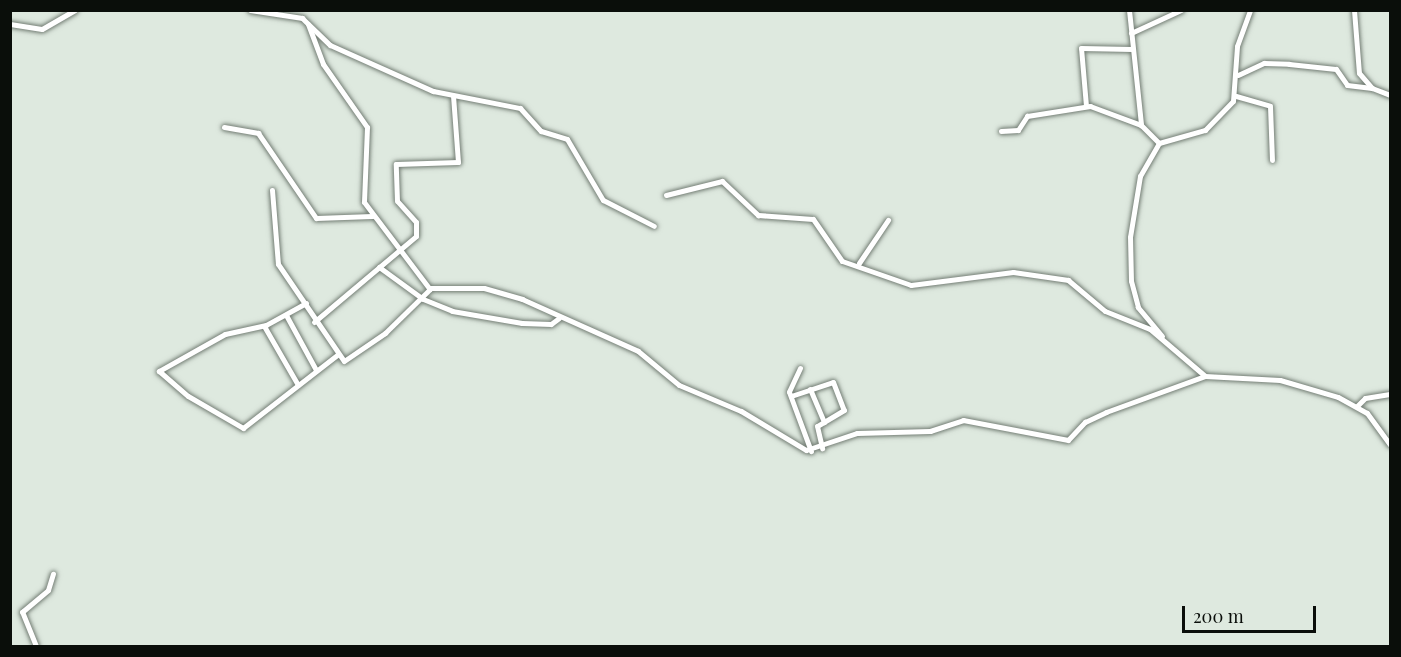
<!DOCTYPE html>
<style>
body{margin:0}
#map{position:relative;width:1401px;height:657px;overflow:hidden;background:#dee9df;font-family:"Playfair Display",serif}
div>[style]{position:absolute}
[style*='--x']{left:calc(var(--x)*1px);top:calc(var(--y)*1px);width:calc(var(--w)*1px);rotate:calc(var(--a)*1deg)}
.roads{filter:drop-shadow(0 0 2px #747e75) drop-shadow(0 0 2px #747e75)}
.minor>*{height:5px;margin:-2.5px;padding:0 2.5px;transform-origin:2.5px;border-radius:2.5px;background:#fff}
span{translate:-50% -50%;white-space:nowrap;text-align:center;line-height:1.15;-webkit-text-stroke:6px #dee9df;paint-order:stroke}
.frame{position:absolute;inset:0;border:12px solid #0a0e0a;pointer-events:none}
.scale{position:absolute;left:1182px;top:606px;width:134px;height:27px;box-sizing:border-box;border:3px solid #0a0e0a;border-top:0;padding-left:8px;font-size:18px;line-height:21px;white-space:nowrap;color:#0a0e0a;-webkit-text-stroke:4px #dee9df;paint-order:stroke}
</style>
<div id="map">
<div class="roads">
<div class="minor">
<i style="--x:250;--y:10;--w:53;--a:8.7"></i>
<i style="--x:302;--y:18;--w:39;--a:44"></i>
<i style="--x:330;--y:45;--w:113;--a:24.1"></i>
<i style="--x:433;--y:91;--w:89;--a:11.1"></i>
<i style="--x:520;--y:108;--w:31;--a:48"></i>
<i style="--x:541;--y:131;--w:27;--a:17"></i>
<i style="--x:567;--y:139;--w:71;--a:59.5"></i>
<i style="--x:603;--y:200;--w:57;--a:27"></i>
<i style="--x:1129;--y:10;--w:116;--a:84"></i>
<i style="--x:1354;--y:10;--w:63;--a:85.5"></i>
<i style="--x:1359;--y:73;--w:20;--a:49"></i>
<i style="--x:1372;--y:88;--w:19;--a:21"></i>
<i style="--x:10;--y:24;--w:32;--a:9"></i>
<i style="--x:42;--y:29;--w:38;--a:-30"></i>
<i style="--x:308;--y:24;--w:43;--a:69.4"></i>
<i style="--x:323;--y:64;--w:77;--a:55.1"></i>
<i style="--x:367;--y:127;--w:75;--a:92.3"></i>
<i style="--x:364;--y:202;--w:108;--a:52.9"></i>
<i style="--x:429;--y:288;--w:55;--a:0"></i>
<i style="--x:484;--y:288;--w:40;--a:16"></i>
<i style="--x:522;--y:299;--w:127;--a:24.1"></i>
<i style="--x:638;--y:351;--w:53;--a:39.7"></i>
<i style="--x:679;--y:385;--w:67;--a:22.8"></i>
<i style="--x:741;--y:411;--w:76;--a:31"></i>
<i style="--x:806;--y:450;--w:54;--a:-18.4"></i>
<i style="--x:857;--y:433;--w:73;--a:-1.6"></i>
<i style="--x:930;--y:431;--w:35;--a:-18"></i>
<i style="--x:963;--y:420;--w:107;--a:10.8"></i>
<i style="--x:1068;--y:440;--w:25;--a:-47"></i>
<i style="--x:1085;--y:422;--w:23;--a:-25"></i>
<i style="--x:1106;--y:412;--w:105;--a:-20"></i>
<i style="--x:1205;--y:376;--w:75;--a:3.1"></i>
<i style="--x:1280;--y:380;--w:60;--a:16.3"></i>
<i style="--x:1338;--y:397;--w:33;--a:29"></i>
<i style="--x:1367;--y:413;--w:39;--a:54"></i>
<i style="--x:1131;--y:33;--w:55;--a:-24.7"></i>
<i style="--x:1238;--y:75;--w:29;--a:-25"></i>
<i style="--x:1264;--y:63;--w:25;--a:2"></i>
<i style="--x:1289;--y:64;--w:47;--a:6.1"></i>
<i style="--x:1336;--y:69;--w:19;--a:55"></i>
<i style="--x:1347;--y:85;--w:25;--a:7"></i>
<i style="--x:1236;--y:96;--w:35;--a:16"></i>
<i style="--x:1270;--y:106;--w:54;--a:87.9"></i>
<i style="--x:1086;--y:106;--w:58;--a:-94.9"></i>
<i style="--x:1081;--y:48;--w:51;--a:1.1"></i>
<i style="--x:224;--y:127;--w:35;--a:10"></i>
<i style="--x:258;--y:133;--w:103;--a:55.7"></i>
<i style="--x:316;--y:218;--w:56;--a:-2"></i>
<i style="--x:1001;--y:131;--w:17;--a:-3"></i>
<i style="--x:1018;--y:130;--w:17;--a:-57"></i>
<i style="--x:1027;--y:116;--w:64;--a:-9"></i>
<i style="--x:1090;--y:106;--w:54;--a:20.4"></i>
<i style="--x:1141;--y:125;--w:25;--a:45"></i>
<i style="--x:272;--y:190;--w:74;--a:85.4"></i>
<i style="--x:278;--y:264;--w:117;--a:55.8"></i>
<i style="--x:344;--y:361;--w:50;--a:-34.3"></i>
<i style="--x:385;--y:333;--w:63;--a:-44.4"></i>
<i style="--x:666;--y:195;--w:58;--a:-14"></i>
<i style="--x:722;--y:181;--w:50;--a:43.4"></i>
<i style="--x:758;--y:215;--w:55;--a:4.2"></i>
<i style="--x:813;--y:219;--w:51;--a:55.4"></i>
<i style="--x:842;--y:261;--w:73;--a:19.2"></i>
<i style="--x:911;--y:285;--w:103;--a:-7.3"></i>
<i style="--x:1013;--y:272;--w:56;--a:8.3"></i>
<i style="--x:1068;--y:280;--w:48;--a:40"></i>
<i style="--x:1105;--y:311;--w:48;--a:21.8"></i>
<i style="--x:1150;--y:329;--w:72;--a:40.5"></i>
<i style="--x:859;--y:263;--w:52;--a:-56"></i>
<i style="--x:379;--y:267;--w:54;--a:36"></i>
<i style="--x:423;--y:299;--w:31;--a:22"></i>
<i style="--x:452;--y:311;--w:71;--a:9.7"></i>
<i style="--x:522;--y:323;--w:29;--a:2"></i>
<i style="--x:551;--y:324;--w:10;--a:-37"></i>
<i style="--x:306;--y:303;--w:46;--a:151.2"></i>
<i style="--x:266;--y:325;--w:42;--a:167.6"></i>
<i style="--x:225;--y:334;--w:76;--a:150.7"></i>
<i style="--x:159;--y:371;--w:38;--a:41"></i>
<i style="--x:188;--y:396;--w:64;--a:30.2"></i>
<i style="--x:243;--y:428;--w:119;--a:-37.8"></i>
<i style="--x:286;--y:315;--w:63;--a:61.4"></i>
<i style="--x:314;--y:322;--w:133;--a:-40.1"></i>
<i style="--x:416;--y:236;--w:14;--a:-90"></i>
<i style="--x:416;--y:222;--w:28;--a:-132"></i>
<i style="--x:397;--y:201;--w:37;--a:-92"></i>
<i style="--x:396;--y:164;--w:62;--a:-1.8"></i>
<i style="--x:458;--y:162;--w:66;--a:-94.3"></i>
<i style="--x:264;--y:326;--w:68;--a:60"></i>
<i style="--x:1162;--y:336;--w:38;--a:-130"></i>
<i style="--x:1138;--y:307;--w:27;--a:-105"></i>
<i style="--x:1131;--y:281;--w:44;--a:-91.3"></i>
<i style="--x:1130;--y:237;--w:62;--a:-80.7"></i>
<i style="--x:1140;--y:176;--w:38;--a:-60"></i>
<i style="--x:1159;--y:143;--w:48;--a:-15.8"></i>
<i style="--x:1205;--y:130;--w:40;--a:-46"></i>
<i style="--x:1233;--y:101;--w:55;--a:-85.8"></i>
<i style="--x:1237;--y:46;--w:38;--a:-70"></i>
<i style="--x:800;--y:368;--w:26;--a:115"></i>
<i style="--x:789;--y:392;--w:63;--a:69.6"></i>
<i style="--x:810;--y:389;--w:36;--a:67"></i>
<i style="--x:791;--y:396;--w:44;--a:-18.4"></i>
<i style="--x:833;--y:382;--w:30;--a:69"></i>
<i style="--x:844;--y:410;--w:31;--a:149"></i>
<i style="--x:817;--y:426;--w:23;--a:77"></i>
<i style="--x:1357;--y:406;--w:11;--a:-45"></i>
<i style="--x:1365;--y:398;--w:25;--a:-9"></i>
<i style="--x:36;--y:646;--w:37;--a:-112"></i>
<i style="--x:22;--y:612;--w:34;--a:-40"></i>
<i style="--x:48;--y:590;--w:17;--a:-73"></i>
</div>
</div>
<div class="frame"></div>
<div class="scale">200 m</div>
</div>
